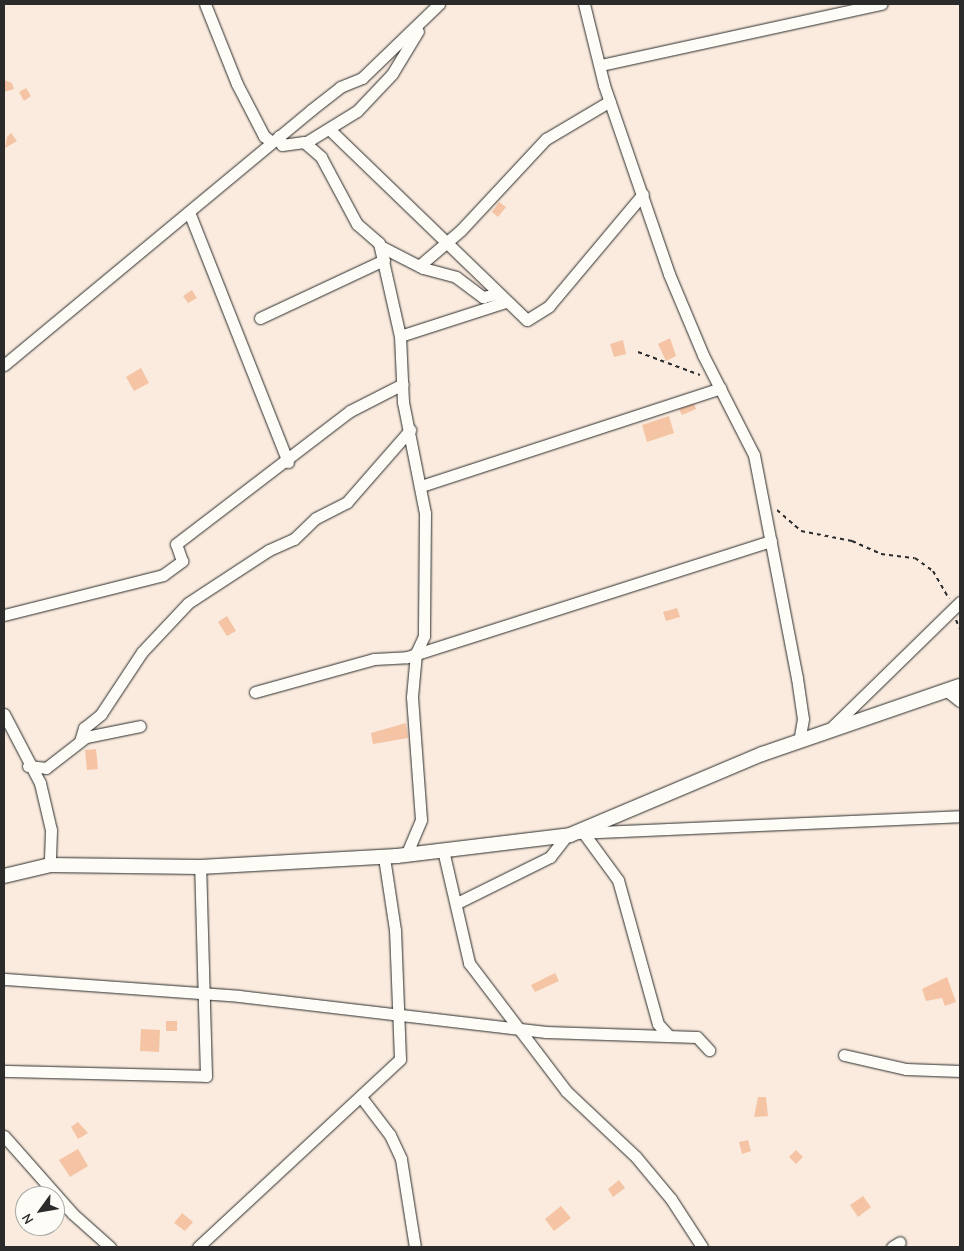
<!DOCTYPE html>
<style>
body{margin:0}
#map{position:relative;width:964px;height:1251px;overflow:hidden;background:#faebde;font-family:"Comic Neue",sans-serif}
div>[style]{position:absolute}
[style*='--x']{left:calc(var(--x)*1px);top:calc(var(--y)*1px);width:calc(var(--w)*1px);rotate:calc(var(--a)*1deg)}
.building>*{inset:0;background:#f4c4a4}
.path>*{height:2px;margin-top:-1px;transform-origin:0;background:repeating-linear-gradient(90deg,#2b2b2b 0 4px,transparent 0 8px)}
.roads{filter:drop-shadow(0 0 1px #2b2b2b) drop-shadow(0 0 1px #2b2b2b)}
.minor>*{height:11px;margin:-5.5px;padding:0 5.5px;transform-origin:5.5px;border-radius:5.5px;background:#fdfcf7}
.tertiary>*{height:14px;margin:-7px;padding:0 7px;transform-origin:7px;border-radius:7px;background:#fdfcf7}
span{translate:-50% -50%;white-space:nowrap;text-align:center;line-height:1.15;-webkit-text-stroke:4px #fdfcf7;paint-order:stroke}
.frame{position:absolute;inset:0;border:5px solid #2b2b2b;pointer-events:none}
.north{position:absolute;left:15px;top:1186px;width:50px;height:50px;box-sizing:border-box;background:#fdfcf7;border:1px solid #a9a8a5;border-radius:50%;rotate:238deg;font-size:14px;font-weight:700;line-height:20px;text-align:center;color:#2b2b2b}
.north::after{content:'';display:block;margin:auto;width:18px;height:22px;background:#2b2b2b;clip-path:polygon(50% 0,100% 100%,50% 72%,0 100%)}
</style>
<div id="map">
<div class="building">
<i style="clip-path:polygon(4px 80px,12px 83px,14px 89px,4px 92px)"></i>
<i style="clip-path:polygon(26px 88px,31px 96px,24px 101px,19px 92px)"></i>
<i style="clip-path:polygon(11px 133px,17px 141px,5px 148px,7px 137px)"></i>
<i style="clip-path:polygon(499px 202px,506px 207px,498px 217px,492px 212px)"></i>
<i style="clip-path:polygon(192px 290px,197px 298px,188px 303px,183px 296px)"></i>
<i style="clip-path:polygon(670px 338px,676px 356px,666px 361px,658px 344px)"></i>
<i style="clip-path:polygon(623px 340px,626px 354px,614px 357px,610px 344px)"></i>
<i style="clip-path:polygon(141px 368px,149px 383px,134px 391px,126px 377px)"></i>
<i style="clip-path:polygon(694px 404px,696px 409px,682px 415px,679px 409px)"></i>
<i style="clip-path:polygon(669px 416px,674px 433px,647px 442px,642px 425px)"></i>
<i style="clip-path:polygon(677px 608px,680px 617px,666px 621px,663px 612px)"></i>
<i style="clip-path:polygon(227px 616px,236px 631px,227px 636px,218px 622px)"></i>
<i style="clip-path:polygon(406px 723px,408px 738px,373px 744px,371px 733px)"></i>
<i style="clip-path:polygon(96px 749px,98px 769px,87px 770px,85px 750px)"></i>
<i style="clip-path:polygon(555px 973px,559px 981px,535px 992px,531px 985px)"></i>
<i style="clip-path:polygon(947px 977px,956px 1002px,945px 1006px,942px 998px,926px 1001px,922px 989px)"></i>
<i style="clip-path:polygon(166px 1021px,177px 1021px,177px 1031px,166px 1031px)"></i>
<i style="clip-path:polygon(141px 1029px,160px 1030px,159px 1052px,140px 1051px)"></i>
<i style="clip-path:polygon(758px 1097px,766px 1097px,768px 1116px,754px 1117px)"></i>
<i style="clip-path:polygon(78px 1122px,88px 1133px,78px 1139px,71px 1127px)"></i>
<i style="clip-path:polygon(748px 1140px,751px 1151px,742px 1154px,739px 1142px)"></i>
<i style="clip-path:polygon(78px 1149px,88px 1166px,70px 1177px,59px 1160px)"></i>
<i style="clip-path:polygon(796px 1150px,803px 1157px,796px 1164px,789px 1157px)"></i>
<i style="clip-path:polygon(619px 1180px,625px 1188px,613px 1197px,608px 1189px)"></i>
<i style="clip-path:polygon(863px 1196px,871px 1207px,858px 1217px,850px 1205px)"></i>
<i style="clip-path:polygon(561px 1206px,571px 1218px,554px 1231px,545px 1219px)"></i>
<i style="clip-path:polygon(182px 1213px,193px 1222px,185px 1231px,174px 1223px)"></i>
</div>
<div class="path">
<i style="--x:638;--y:352;--w:66;--a:20.4"></i>
<i style="--x:777;--y:510;--w:32;--a:41"></i>
<i style="--x:801;--y:531;--w:52;--a:11.1"></i>
<i style="--x:852;--y:541;--w:32;--a:24"></i>
<i style="--x:881;--y:554;--w:34;--a:7"></i>
<i style="--x:915;--y:558;--w:22;--a:36"></i>
<i style="--x:933;--y:571;--w:32;--a:60"></i>
<i style="--x:956;--y:620;--w:10;--a:66"></i>
</div>
<div class="roads">
<div class="minor">
<i style="--x:205;--y:4;--w:86;--a:68.2"></i>
<i style="--x:237;--y:84;--w:59;--a:62.6"></i>
<i style="--x:264;--y:136;--w:10;--a:37"></i>
<i style="--x:584;--y:4;--w:83;--a:76.1"></i>
<i style="--x:604;--y:85;--w:200;--a:71"></i>
<i style="--x:669;--y:274;--w:88;--a:67.2"></i>
<i style="--x:703;--y:355;--w:112;--a:63"></i>
<i style="--x:754;--y:455;--w:227;--a:79.1"></i>
<i style="--x:797;--y:678;--w:41;--a:81.7"></i>
<i style="--x:803;--y:719;--w:22;--a:100"></i>
<i style="--x:601;--y:65;--w:287;--a:-12.3"></i>
<i style="--x:329;--y:129;--w:275;--a:44"></i>
<i style="--x:527;--y:320;--w:26;--a:-32"></i>
<i style="--x:549;--y:306;--w:146;--a:-50"></i>
<i style="--x:279;--y:136;--w:9;--a:72"></i>
<i style="--x:282;--y:145;--w:22;--a:-8"></i>
<i style="--x:304;--y:142;--w:23;--a:41"></i>
<i style="--x:321;--y:157;--w:76;--a:61.8"></i>
<i style="--x:357;--y:224;--w:29;--a:41"></i>
<i style="--x:379;--y:243;--w:95;--a:77.3"></i>
<i style="--x:400;--y:336;--w:66;--a:87.4"></i>
<i style="--x:403;--y:402;--w:113;--a:78.8"></i>
<i style="--x:425;--y:513;--w:123;--a:90.5"></i>
<i style="--x:424;--y:636;--w:19;--a:115"></i>
<i style="--x:416;--y:653;--w:44;--a:95.2"></i>
<i style="--x:412;--y:697;--w:123;--a:85.8"></i>
<i style="--x:421;--y:820;--w:38;--a:113"></i>
<i style="--x:305;--y:143;--w:61;--a:-31.6"></i>
<i style="--x:357;--y:111;--w:51;--a:-46.6"></i>
<i style="--x:392;--y:74;--w:50;--a:-58.8"></i>
<i style="--x:189;--y:212;--w:269;--a:68.4"></i>
<i style="--x:380;--y:246;--w:48;--a:27.1"></i>
<i style="--x:423;--y:268;--w:34;--a:15"></i>
<i style="--x:456;--y:277;--w:34;--a:37"></i>
<i style="--x:483;--y:297;--w:13;--a:-13"></i>
<i style="--x:419;--y:266;--w:55;--a:-40.6"></i>
<i style="--x:461;--y:230;--w:125;--a:-47"></i>
<i style="--x:546;--y:139;--w:74;--a:-30.7"></i>
<i style="--x:260;--y:318;--w:137;--a:-25.1"></i>
<i style="--x:400;--y:336;--w:110;--a:-17.9"></i>
<i style="--x:4;--y:365;--w:399;--a:-39.7"></i>
<i style="--x:311;--y:110;--w:37;--a:-38"></i>
<i style="--x:340;--y:87;--w:24;--a:-22"></i>
<i style="--x:362;--y:78;--w:107;--a:-43.9"></i>
<i style="--x:421;--y:486;--w:315;--a:-18.1"></i>
<i style="--x:4;--y:615;--w:164;--a:-14.1"></i>
<i style="--x:163;--y:575;--w:24;--a:-36"></i>
<i style="--x:182;--y:561;--w:18;--a:-109"></i>
<i style="--x:176;--y:544;--w:219;--a:-37.4"></i>
<i style="--x:350;--y:411;--w:59;--a:-27"></i>
<i style="--x:947;--y:691;--w:16;--a:38"></i>
<i style="--x:255;--y:692;--w:123;--a:-15.5"></i>
<i style="--x:374;--y:659;--w:33;--a:-3"></i>
<i style="--x:407;--y:657;--w:382;--a:-17.7"></i>
<i style="--x:4;--y:714;--w:78;--a:62.4"></i>
<i style="--x:40;--y:783;--w:48;--a:76.8"></i>
<i style="--x:51;--y:830;--w:35;--a:92"></i>
<i style="--x:828;--y:731;--w:185;--a:-44.3"></i>
<i style="--x:80;--y:741;--w:14;--a:-73"></i>
<i style="--x:84;--y:728;--w:22;--a:-39"></i>
<i style="--x:101;--y:714;--w:74;--a:-56.5"></i>
<i style="--x:142;--y:652;--w:67;--a:-46.8"></i>
<i style="--x:188;--y:603;--w:97;--a:-33.2"></i>
<i style="--x:269;--y:550;--w:27;--a:-24"></i>
<i style="--x:294;--y:539;--w:30;--a:-44"></i>
<i style="--x:316;--y:518;--w:35;--a:-27"></i>
<i style="--x:347;--y:502;--w:96;--a:-48.8"></i>
<i style="--x:28;--y:766;--w:18;--a:6"></i>
<i style="--x:46;--y:768;--w:51;--a:-37.8"></i>
<i style="--x:86;--y:737;--w:55;--a:-11.5"></i>
<i style="--x:576;--y:833;--w:384;--a:-2.5"></i>
<i style="--x:585;--y:835;--w:56;--a:53.7"></i>
<i style="--x:618;--y:880;--w:149;--a:74.5"></i>
<i style="--x:658;--y:1024;--w:16;--a:47"></i>
<i style="--x:443;--y:850;--w:116;--a:77"></i>
<i style="--x:469;--y:963;--w:161;--a:52.8"></i>
<i style="--x:566;--y:1091;--w:96;--a:43.3"></i>
<i style="--x:636;--y:1157;--w:55;--a:50.2"></i>
<i style="--x:671;--y:1199;--w:57;--a:57.1"></i>
<i style="--x:457;--y:903;--w:104;--a:-26.3"></i>
<i style="--x:550;--y:857;--w:28;--a:-52"></i>
<i style="--x:4;--y:979;--w:236;--a:4.1"></i>
<i style="--x:239;--y:996;--w:309;--a:6.7"></i>
<i style="--x:546;--y:1032;--w:151;--a:1.9"></i>
<i style="--x:697;--y:1037;--w:18;--a:47"></i>
<i style="--x:844;--y:1055;--w:64;--a:12.7"></i>
<i style="--x:906;--y:1069;--w:54;--a:2.1"></i>
<i style="--x:4;--y:1071;--w:202;--a:1.4"></i>
<i style="--x:206;--y:1076;--w:209;--a:-91.6"></i>
<i style="--x:361;--y:1097;--w:48;--a:52.7"></i>
<i style="--x:390;--y:1135;--w:26;--a:65"></i>
<i style="--x:401;--y:1159;--w:89;--a:81"></i>
<i style="--x:4;--y:1136;--w:104;--a:48.5"></i>
<i style="--x:73;--y:1214;--w:50;--a:41.7"></i>
<i style="--x:198;--y:1247;--w:276;--a:-42.9"></i>
<i style="--x:400;--y:1059;--w:129;--a:-92.2"></i>
<i style="--x:395;--y:930;--w:74;--a:-98.6"></i>
<i style="--x:892;--y:1247;--w:9;--a:-32"></i>
</div>
<div class="tertiary">
<i style="--x:4;--y:876;--w:47;--a:-13.4"></i>
<i style="--x:50;--y:865;--w:150;--a:0.8"></i>
<i style="--x:200;--y:867;--w:197;--a:-3.2"></i>
<i style="--x:397;--y:856;--w:174;--a:-6.9"></i>
<i style="--x:570;--y:835;--w:208;--a:-22.9"></i>
<i style="--x:762;--y:754;--w:209;--a:-19"></i>
</div>
</div>
<div class="frame"></div>
<div class="north">N</div>
</div>
